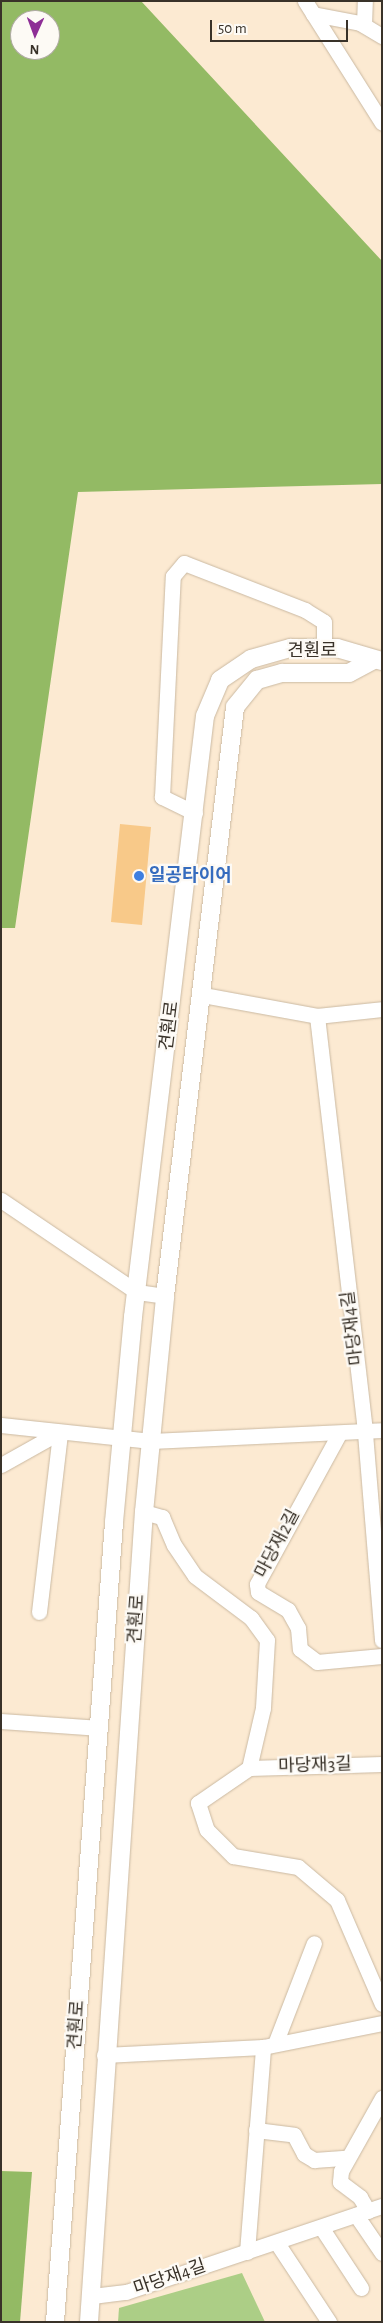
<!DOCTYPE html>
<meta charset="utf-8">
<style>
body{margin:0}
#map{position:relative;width:383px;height:2323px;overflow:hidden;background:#fcead2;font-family:"Alegreya Sans","Noto Sans KR",sans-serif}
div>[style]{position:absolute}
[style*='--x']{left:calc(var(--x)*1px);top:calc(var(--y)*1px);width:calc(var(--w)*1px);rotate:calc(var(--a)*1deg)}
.green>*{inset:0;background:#acce86}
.forest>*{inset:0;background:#93ba64}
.building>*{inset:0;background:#f8c989}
.roads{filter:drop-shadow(0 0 1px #cab9a2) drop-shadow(0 0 1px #cab9a2)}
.minor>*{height:15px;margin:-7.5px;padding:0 7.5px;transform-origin:7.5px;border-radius:7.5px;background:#fff}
.tertiary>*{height:18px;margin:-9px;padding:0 9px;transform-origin:9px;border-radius:9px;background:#fff}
.dots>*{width:14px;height:14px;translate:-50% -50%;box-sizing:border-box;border:2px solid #fdfaf5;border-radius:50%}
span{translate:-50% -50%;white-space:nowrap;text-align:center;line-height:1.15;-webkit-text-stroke:4.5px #fdfaf5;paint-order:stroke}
.street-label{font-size:18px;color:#393229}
.shop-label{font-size:18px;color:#366cbe;font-weight:700}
.left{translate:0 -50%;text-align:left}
.frame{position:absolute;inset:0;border:2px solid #393229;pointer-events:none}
.north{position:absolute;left:10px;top:10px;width:50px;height:50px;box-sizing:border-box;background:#fdfaf5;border:1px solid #afaaa3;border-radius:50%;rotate:182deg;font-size:14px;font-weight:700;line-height:20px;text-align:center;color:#393229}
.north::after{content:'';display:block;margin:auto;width:18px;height:22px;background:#8e2e96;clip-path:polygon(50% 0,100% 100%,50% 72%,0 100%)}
.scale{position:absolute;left:210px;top:20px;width:138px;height:22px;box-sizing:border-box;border:2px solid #393229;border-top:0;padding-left:6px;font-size:15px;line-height:18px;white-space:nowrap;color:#393229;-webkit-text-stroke:4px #fdfaf5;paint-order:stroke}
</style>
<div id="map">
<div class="green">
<i style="clip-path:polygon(242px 2273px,265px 2322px,118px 2322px,119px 2308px)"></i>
</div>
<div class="forest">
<i style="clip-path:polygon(evenodd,1px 1px,141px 1px,382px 261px,382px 484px,78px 492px,15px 928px,1px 928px,1px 1px,20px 20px,50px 20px,50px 50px,20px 50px,20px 20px)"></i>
<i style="clip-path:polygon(1px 2171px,32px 2172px,20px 2322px,1px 2322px)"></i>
</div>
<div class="building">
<i style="clip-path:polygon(120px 824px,151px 827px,142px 925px,111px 922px)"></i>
</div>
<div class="roads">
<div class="minor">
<i style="--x:305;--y:1;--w:144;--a:57.7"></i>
<i style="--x:313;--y:14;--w:48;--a:10.8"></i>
<i style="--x:360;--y:23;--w:26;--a:31"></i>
<i style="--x:364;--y:25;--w:24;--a:-88"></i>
<i style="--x:195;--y:813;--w:37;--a:-154"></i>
<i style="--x:162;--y:797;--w:221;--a:-87.2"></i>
<i style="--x:173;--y:576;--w:17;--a:-50"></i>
<i style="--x:184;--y:563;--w:130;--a:21.2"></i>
<i style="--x:305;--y:610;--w:22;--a:32"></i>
<i style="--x:324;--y:622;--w:26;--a:90"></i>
<i style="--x:203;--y:995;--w:116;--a:10.4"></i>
<i style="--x:317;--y:1016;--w:65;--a:-6.1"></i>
<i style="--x:317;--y:1016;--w:420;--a:83.4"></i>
<i style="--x:365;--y:1433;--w:208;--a:85.3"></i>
<i style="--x:1;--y:1200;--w:164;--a:34.1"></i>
<i style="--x:137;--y:1292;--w:28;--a:8"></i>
<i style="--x:1;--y:1425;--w:151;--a:6.1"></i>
<i style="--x:151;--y:1441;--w:231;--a:-2.7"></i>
<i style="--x:339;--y:1434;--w:171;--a:118.7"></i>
<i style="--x:257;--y:1584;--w:8;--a:83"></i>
<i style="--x:258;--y:1592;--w:35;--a:31"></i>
<i style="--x:288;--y:1610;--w:21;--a:61"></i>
<i style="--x:298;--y:1628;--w:21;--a:85"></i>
<i style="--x:300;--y:1649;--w:21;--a:37"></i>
<i style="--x:317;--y:1662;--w:65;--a:-5.3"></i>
<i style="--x:1;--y:1465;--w:68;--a:-29.2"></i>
<i style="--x:144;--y:1512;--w:19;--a:16"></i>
<i style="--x:162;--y:1517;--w:30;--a:67"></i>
<i style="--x:174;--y:1545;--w:37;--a:56"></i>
<i style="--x:195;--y:1576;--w:70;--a:36.9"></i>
<i style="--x:251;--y:1618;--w:27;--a:54"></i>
<i style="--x:267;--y:1640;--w:68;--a:93.4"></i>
<i style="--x:263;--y:1708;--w:62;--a:103.1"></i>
<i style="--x:39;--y:1612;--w:181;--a:-83.3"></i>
<i style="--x:1;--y:1721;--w:99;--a:4"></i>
<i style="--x:382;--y:1764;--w:133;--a:178.3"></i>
<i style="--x:249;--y:1768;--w:62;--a:145.5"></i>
<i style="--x:198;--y:1803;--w:28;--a:72"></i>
<i style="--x:207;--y:1830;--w:37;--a:45"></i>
<i style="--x:233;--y:1856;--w:66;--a:9.6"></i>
<i style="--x:298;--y:1867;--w:51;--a:40.2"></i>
<i style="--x:337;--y:1900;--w:113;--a:66.6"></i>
<i style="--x:275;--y:2044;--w:108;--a:-68.9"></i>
<i style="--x:104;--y:2055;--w:159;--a:-2.9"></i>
<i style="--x:263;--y:2047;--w:121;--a:-11.4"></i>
<i style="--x:256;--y:2130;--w:38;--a:7"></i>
<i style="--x:294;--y:2135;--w:21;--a:62"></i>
<i style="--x:304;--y:2154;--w:12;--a:31"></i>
<i style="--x:314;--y:2160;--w:32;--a:-4"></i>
<i style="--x:368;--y:2211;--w:16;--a:-120"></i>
<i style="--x:360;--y:2197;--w:25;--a:-143"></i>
<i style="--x:340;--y:2182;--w:11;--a:-85"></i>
<i style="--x:341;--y:2171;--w:84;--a:-60.7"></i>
<i style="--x:356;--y:2215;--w:46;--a:55.6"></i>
<i style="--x:321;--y:2227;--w:73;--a:56.7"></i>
<i style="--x:277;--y:2243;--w:95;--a:56.6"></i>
<i style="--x:247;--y:2252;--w:206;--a:-85.5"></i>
<i style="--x:92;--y:2296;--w:34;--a:-7"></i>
<i style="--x:126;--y:2292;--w:270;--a:-18.6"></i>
</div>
<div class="tertiary">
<i style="--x:55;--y:2322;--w:802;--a:-85.78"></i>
<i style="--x:114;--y:1522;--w:206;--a:-84.7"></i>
<i style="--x:133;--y:1317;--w:605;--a:-83.17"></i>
<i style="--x:205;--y:716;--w:39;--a:-67"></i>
<i style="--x:220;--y:680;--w:37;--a:-34"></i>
<i style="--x:251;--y:659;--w:41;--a:-15.8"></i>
<i style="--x:290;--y:648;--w:47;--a:0"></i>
<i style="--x:337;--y:648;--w:47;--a:16.1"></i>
<i style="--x:89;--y:2322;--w:812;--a:-86.12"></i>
<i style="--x:144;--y:1512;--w:217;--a:-84.4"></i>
<i style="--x:165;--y:1296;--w:593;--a:-83.22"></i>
<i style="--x:235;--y:707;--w:35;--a:-51"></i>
<i style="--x:257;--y:680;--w:26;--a:-16"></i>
<i style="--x:282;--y:673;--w:67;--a:0"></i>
<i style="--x:349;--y:673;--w:26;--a:-28"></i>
</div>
</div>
<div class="dots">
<i style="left:139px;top:876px;background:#3f7fe0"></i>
</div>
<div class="street-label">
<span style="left:312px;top:651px">견훤로</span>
<span style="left:170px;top:1026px;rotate:-83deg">견훤로</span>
<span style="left:353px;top:1328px;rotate:-97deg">마당재4길</span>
<span style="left:278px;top:1544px;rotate:-62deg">마당재2길</span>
<span style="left:137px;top:1619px;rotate:-86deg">견훤로</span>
<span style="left:315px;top:1766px;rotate:-2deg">마당재3길</span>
<span style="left:77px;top:2025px;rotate:-86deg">견훤로</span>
<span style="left:170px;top:2278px;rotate:-19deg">마당재4길</span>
</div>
<div class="shop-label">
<span class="left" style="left:149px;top:876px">일공타이어</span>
</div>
<div class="frame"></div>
<div class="north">N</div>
<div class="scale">50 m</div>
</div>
